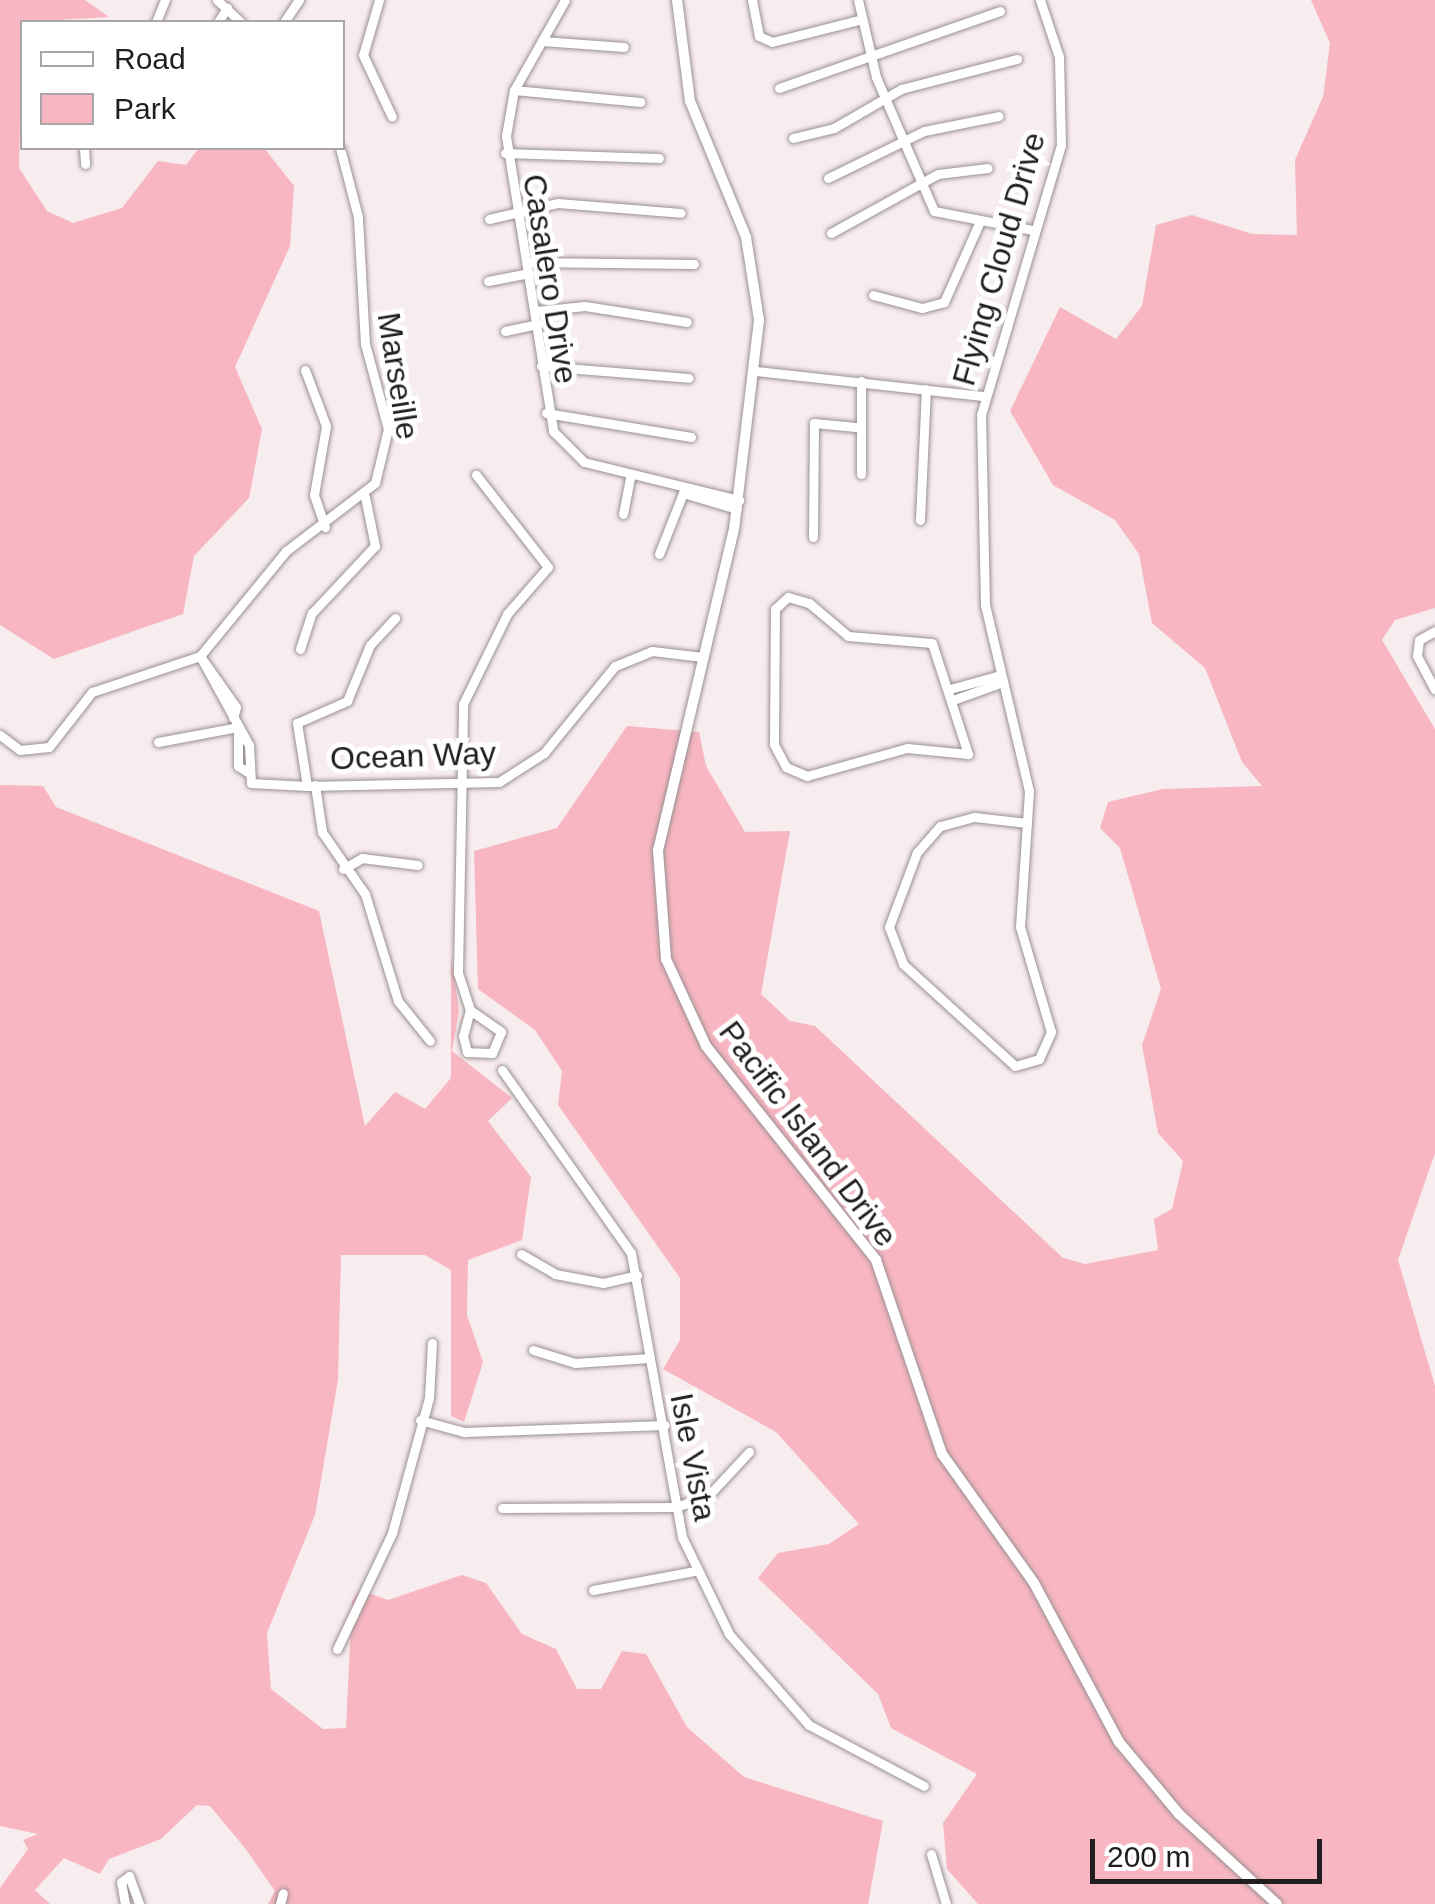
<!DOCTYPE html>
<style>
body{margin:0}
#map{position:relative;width:1435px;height:1904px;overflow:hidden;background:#f7ecee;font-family:Helvetica,sans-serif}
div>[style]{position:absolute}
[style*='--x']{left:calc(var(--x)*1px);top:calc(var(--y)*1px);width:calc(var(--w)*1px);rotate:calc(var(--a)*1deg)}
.green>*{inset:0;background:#f7b6c1}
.roads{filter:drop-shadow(0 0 2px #9a9092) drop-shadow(0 0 2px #9a9092)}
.minor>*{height:9px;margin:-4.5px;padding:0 4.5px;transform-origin:4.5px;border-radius:4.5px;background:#fff}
.major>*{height:10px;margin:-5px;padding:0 5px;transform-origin:5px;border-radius:5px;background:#fff}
span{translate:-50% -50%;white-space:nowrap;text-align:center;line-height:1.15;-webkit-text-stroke:10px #fff;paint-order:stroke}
.street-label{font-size:32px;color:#221e1f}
.legend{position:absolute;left:20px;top:20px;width:325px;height:130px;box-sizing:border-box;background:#fff;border:2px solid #a7a5a5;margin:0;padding:12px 18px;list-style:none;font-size:30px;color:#221e1f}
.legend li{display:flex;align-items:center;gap:20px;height:50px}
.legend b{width:50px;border:2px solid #a7a5a5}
.scale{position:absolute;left:1090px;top:1839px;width:232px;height:45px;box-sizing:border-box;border:5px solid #221e1f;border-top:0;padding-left:12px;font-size:30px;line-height:35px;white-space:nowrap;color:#221e1f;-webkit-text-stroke:8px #fff;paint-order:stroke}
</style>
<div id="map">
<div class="green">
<i style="clip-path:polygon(0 0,85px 0,109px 17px,22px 22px,19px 168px,47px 211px,73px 223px,122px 208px,158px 161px,186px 165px,199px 148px,264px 148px,294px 186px,290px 246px,235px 367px,262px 429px,249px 498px,194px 556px,183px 614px,54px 659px,0 625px)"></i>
<i style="clip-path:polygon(1311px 0,1435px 0,1435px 608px,1395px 620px,1382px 640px,1435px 729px,1435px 1153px,1398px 1260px,1435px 1386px,1435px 1904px,978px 1904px,947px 1869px,943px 1823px,977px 1774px,891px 1728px,878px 1694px,758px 1578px,778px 1553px,829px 1544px,859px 1524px,776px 1432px,663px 1369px,680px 1340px,680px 1278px,558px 1105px,562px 1071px,535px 1030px,478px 989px,474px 851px,557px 828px,627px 726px,699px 732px,706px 766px,745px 832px,790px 831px,761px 994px,790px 1021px,815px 1026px,1063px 1258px,1085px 1264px,1158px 1250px,1154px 1219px,1172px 1209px,1183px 1161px,1158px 1133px,1142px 1045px,1161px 989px,1120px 848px,1100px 828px,1108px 802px,1163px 789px,1262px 786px,1242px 762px,1205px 668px,1152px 623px,1139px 554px,1115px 520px,1053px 485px,1010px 411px,1060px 307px,1116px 339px,1142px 306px,1156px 225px,1192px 215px,1252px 234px,1297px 235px,1295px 160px,1323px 97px,1330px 43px)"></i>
<i style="clip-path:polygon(0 785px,43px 786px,56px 807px,319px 911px,365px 1126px,395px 1092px,425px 1109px,451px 1078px,451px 956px,459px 1011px,452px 1051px,512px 1098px,488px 1121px,531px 1177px,522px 1240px,468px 1260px,467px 1315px,483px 1362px,464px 1422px,451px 1416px,451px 1270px,425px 1255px,341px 1255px,338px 1380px,315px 1515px,267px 1633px,271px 1689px,323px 1729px,346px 1728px,352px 1601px,360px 1590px,388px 1600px,462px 1575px,486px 1583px,522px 1634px,556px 1649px,577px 1689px,601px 1689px,622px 1651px,646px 1654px,687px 1727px,744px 1777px,883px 1821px,868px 1904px,268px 1904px,275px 1891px,245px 1848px,210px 1806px,197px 1805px,161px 1839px,109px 1859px,100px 1874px,64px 1858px,35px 1890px,50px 1904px,0 1904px,0 1888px,28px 1849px,23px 1840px,38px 1834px,0 1826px)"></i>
</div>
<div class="roads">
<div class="minor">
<i style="--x:217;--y:0;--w:33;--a:43"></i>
<i style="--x:379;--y:0;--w:57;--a:106.2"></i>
<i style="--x:363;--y:55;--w:68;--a:64.9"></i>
<i style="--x:565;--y:0;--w:103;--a:119.5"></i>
<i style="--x:514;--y:90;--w:47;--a:99.9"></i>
<i style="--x:506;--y:136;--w:299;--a:80.9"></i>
<i style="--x:553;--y:431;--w:44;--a:45"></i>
<i style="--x:584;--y:462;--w:160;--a:13.8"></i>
<i style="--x:752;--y:0;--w:37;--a:79"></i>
<i style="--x:759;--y:36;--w:14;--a:25"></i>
<i style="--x:772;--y:42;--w:93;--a:-14.3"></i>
<i style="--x:858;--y:0;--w:79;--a:76.8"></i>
<i style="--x:876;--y:77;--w:146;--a:66.6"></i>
<i style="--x:934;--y:211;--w:101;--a:10.9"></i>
<i style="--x:156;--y:22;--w:24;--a:-68"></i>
<i style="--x:218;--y:22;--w:17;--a:-57"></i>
<i style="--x:284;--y:22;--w:27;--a:-56"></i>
<i style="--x:542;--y:41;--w:82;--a:4.2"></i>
<i style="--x:779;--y:88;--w:234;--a:-19.2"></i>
<i style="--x:514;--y:90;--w:127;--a:5.4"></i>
<i style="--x:793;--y:138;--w:42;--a:-13.7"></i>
<i style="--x:834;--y:128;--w:78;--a:-30.2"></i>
<i style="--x:901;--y:89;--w:120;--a:-14.5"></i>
<i style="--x:84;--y:148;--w:16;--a:86"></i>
<i style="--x:505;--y:153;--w:154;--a:1.9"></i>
<i style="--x:828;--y:178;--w:107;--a:-26.1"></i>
<i style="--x:924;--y:131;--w:76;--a:-11.3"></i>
<i style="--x:489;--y:219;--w:71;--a:-13.1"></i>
<i style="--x:558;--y:203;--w:123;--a:4.6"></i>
<i style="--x:831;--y:233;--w:122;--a:-28.9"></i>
<i style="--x:938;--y:174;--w:50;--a:-6.8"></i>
<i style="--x:527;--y:262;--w:167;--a:0.7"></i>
<i style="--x:488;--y:281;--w:42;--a:-11"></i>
<i style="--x:873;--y:295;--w:51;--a:14.9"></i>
<i style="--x:922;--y:308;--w:23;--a:-15"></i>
<i style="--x:944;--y:302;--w:89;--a:-66"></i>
<i style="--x:536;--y:311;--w:49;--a:-5.8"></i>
<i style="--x:585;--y:306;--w:103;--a:8.9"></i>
<i style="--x:505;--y:331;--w:34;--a:-12"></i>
<i style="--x:541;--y:366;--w:148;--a:4.6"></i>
<i style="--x:305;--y:370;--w:60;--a:69.4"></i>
<i style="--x:326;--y:426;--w:70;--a:99.9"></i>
<i style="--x:314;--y:495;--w:34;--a:71"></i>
<i style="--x:756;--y:371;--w:228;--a:6.3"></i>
<i style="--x:546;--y:413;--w:147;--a:9.4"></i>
<i style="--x:861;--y:474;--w:93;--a:-90"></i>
<i style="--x:683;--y:493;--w:56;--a:16.5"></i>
<i style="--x:623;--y:514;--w:37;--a:-79"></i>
<i style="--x:920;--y:520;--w:131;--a:-87.4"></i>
<i style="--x:813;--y:537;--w:114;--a:-89.5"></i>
<i style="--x:814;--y:423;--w:42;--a:5.4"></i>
<i style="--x:659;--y:554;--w:66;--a:-68.5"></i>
<i style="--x:788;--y:597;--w:22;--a:16"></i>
<i style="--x:809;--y:603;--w:51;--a:40.2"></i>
<i style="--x:848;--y:636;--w:84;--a:4.8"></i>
<i style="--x:932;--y:643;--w:117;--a:72"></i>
<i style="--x:968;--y:754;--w:61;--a:-174.4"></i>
<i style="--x:907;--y:748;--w:104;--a:164.4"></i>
<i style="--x:807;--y:776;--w:23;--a:-157"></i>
<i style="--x:786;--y:767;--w:26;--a:-118"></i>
<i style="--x:774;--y:744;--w:135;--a:-89.6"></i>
<i style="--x:775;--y:609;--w:18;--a:-43"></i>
<i style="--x:1435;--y:631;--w:18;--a:151"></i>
<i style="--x:1419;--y:640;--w:16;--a:97"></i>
<i style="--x:1417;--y:656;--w:38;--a:62"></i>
<i style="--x:300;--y:649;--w:38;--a:-72"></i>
<i style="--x:312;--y:613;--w:92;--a:-46.8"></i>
<i style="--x:375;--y:546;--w:50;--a:-101.5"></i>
<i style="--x:200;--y:656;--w:102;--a:61.2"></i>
<i style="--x:249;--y:745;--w:38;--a:87"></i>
<i style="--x:251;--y:783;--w:56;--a:3.1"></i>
<i style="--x:307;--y:786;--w:192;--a:-1.2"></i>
<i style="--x:499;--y:782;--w:54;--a:-32.8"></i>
<i style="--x:544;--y:753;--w:112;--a:-50.8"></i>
<i style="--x:615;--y:666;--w:40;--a:-22"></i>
<i style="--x:652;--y:651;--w:51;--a:6.7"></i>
<i style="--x:200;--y:656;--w:62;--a:54.8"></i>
<i style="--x:236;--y:707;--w:11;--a:105"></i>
<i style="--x:950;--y:689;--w:53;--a:-15.4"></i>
<i style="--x:953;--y:700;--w:53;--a:-19.8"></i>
<i style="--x:238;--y:727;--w:39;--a:90"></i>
<i style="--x:238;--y:766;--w:13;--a:32"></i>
<i style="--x:0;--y:735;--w:25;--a:37"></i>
<i style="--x:20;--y:750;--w:29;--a:-6"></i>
<i style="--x:49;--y:747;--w:70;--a:-52"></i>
<i style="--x:92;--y:692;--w:114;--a:-18.4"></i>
<i style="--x:200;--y:656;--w:136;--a:-50.7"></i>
<i style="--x:286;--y:551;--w:112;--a:-37.4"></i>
<i style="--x:375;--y:483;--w:56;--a:-76.5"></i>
<i style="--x:388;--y:429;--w:88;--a:-105.1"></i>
<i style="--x:365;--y:344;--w:127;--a:-93.2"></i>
<i style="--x:358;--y:217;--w:71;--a:-104.6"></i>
<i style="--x:158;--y:742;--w:81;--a:-10.6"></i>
<i style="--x:315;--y:785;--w:48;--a:81.5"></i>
<i style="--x:322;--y:832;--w:75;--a:55.3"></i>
<i style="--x:365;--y:894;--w:112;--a:72.9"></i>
<i style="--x:398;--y:1001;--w:51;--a:51.3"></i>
<i style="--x:307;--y:786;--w:64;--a:-99"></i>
<i style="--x:297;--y:723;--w:55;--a:-23.7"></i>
<i style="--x:347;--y:701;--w:61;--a:-67.7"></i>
<i style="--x:370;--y:645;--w:37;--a:-47"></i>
<i style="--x:1027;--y:823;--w:53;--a:-173.5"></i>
<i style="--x:974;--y:817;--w:35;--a:165"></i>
<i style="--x:940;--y:826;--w:35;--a:131"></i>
<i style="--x:917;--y:852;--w:80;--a:110.5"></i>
<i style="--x:889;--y:927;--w:40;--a:69"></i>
<i style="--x:903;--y:964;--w:151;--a:42.3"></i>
<i style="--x:1015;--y:1066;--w:25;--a:-16"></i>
<i style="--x:1039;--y:1059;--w:30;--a:-66"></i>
<i style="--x:1051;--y:1032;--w:109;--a:-106.4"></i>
<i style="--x:1020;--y:927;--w:136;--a:-86.2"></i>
<i style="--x:1029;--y:791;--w:191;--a:-103.3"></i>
<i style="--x:985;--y:605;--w:190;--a:-91.2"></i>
<i style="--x:981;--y:415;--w:282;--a:-73.5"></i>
<i style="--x:1061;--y:145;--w:88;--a:-91.3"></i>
<i style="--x:1059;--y:57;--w:60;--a:-108.4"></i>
<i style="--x:343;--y:869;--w:22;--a:-30"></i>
<i style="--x:362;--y:858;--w:56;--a:7.1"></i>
<i style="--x:470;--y:1010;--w:38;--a:35"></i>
<i style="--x:501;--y:1032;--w:23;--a:113"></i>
<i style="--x:492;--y:1053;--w:25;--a:-178"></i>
<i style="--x:467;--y:1052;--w:16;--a:-104"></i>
<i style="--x:463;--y:1036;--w:27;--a:-75"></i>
<i style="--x:470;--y:1010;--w:40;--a:-108"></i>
<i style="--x:458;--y:972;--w:268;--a:-88.9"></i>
<i style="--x:463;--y:704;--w:100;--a:-63.9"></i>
<i style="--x:507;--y:614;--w:62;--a:-48.9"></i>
<i style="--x:548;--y:567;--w:117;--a:-128"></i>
<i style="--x:502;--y:1070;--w:224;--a:54.8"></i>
<i style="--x:631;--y:1253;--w:289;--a:79.8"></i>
<i style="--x:682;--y:1537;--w:108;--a:64.1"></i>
<i style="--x:729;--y:1634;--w:121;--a:48.7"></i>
<i style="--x:809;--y:1725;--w:130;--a:27.9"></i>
<i style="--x:521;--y:1254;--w:39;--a:30"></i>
<i style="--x:555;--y:1274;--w:49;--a:10.6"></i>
<i style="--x:603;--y:1283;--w:35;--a:-13"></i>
<i style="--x:533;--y:1350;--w:44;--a:17.2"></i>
<i style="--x:575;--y:1363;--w:74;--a:-3.9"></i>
<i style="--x:420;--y:1420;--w:46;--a:15.3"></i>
<i style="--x:464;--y:1432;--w:201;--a:-2"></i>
<i style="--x:502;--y:1508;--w:174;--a:-0.3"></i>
<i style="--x:676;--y:1507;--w:35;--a:-20"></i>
<i style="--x:709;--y:1495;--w:59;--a:-47.1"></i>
<i style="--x:593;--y:1590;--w:104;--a:-10.6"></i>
<i style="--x:337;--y:1649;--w:128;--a:-64.6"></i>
<i style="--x:392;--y:1533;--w:140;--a:-74.7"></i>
<i style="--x:429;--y:1398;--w:55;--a:-86.9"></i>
<i style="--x:931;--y:1854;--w:52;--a:73.3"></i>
<i style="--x:125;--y:1904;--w:22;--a:-100"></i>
<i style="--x:121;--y:1882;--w:10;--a:-37"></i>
<i style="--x:129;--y:1876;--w:30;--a:70"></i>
<i style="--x:280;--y:1904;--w:11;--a:-75"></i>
</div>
<div class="major">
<i style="--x:677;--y:0;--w:102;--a:82.7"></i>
<i style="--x:690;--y:101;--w:147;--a:67.6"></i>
<i style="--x:746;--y:237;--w:84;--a:81.1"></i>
<i style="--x:759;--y:320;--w:210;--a:96.8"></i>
<i style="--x:734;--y:529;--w:330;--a:103.3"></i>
<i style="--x:658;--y:850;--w:109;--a:85.8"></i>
<i style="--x:666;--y:959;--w:96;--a:65.3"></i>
<i style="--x:706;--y:1046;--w:273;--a:51.5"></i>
<i style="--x:876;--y:1260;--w:205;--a:71.2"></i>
<i style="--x:942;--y:1454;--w:158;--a:54.5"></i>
<i style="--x:1034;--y:1583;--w:180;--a:61.9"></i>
<i style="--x:1119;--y:1742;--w:94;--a:50.2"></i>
<i style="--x:1179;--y:1814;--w:133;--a:42.6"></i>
</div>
</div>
<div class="street-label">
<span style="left:999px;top:259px;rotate:-74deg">Flying Cloud Drive</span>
<span style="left:550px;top:279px;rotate:81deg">Casalero Drive</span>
<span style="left:398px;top:376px;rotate:81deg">Marseille</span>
<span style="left:413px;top:756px;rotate:-2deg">Ocean Way</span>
<span style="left:808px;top:1134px;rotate:53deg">Pacific Island Drive</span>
<span style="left:693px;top:1457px;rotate:79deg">Isle Vista</span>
</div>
<ul class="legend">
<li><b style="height:12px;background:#fff"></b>Road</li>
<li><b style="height:28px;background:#f7b6c1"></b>Park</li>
</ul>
<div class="scale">200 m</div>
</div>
